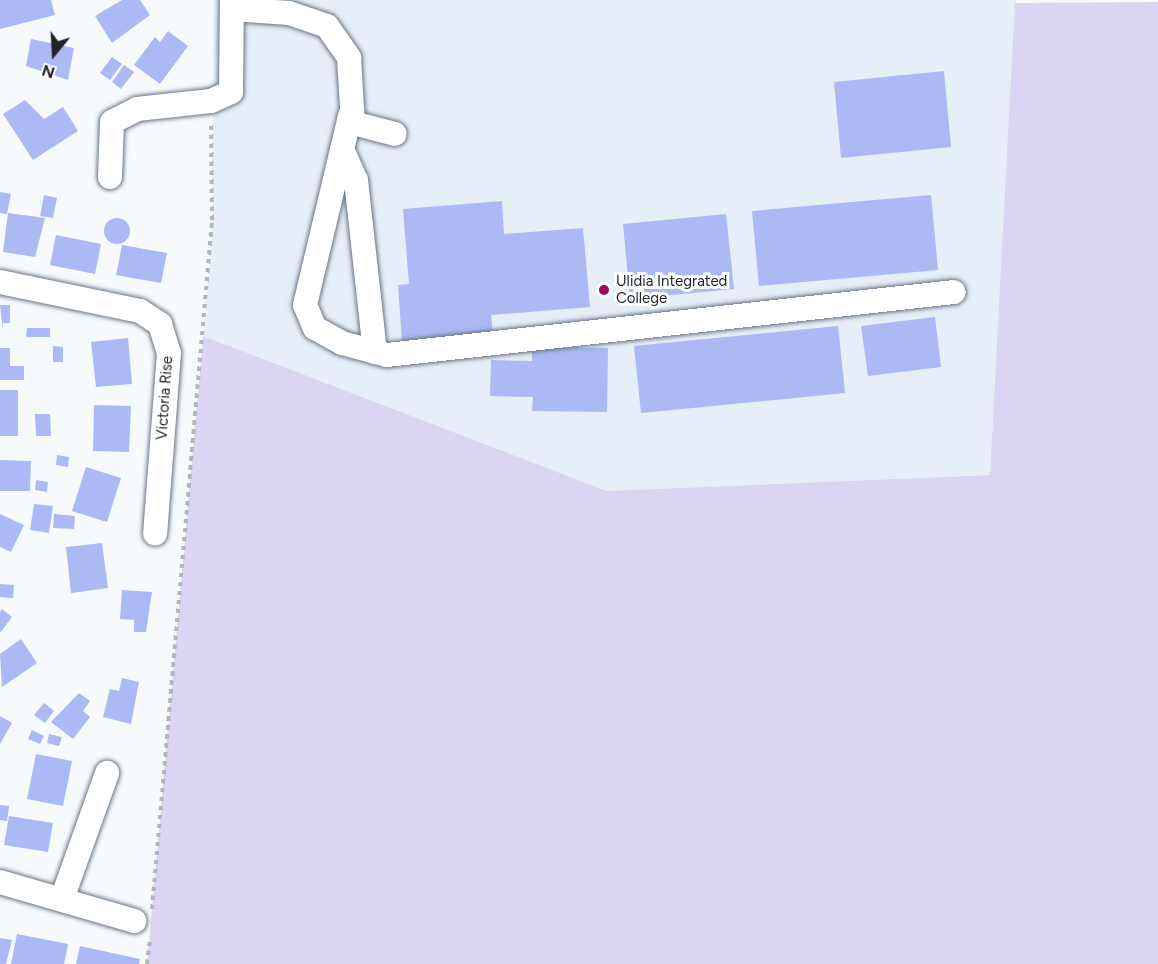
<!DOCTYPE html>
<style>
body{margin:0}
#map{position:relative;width:1158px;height:964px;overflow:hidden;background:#f7fafd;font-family:Figtree,sans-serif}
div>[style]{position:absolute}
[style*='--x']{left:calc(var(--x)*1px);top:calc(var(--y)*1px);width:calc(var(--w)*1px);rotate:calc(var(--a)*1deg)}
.built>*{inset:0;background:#e6eef7}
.green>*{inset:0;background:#dbd5f3}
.building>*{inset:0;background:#abb9f4}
.round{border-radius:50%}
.path>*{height:4px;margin-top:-2px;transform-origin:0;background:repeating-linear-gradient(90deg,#b2b6ba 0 4.5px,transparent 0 9px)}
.roads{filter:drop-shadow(0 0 2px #697584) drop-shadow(0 0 2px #697584)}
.minor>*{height:24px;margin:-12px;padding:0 12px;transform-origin:12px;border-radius:12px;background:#fff}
.dots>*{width:16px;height:16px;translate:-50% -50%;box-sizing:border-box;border:3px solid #fff;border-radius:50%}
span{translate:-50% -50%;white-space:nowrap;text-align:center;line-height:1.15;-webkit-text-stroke:6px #fff;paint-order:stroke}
.poi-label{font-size:15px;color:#20252b}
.left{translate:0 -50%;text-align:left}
.street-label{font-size:15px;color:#20252b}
.north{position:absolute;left:24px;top:24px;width:60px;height:60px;-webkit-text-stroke:4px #fff;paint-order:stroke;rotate:198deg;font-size:16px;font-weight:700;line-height:24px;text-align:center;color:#20252b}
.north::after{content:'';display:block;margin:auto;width:21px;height:27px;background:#20252b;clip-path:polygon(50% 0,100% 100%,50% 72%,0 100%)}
</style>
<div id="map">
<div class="built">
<i style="clip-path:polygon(214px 0,1016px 0,990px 475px,607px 491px,203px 336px,212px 243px)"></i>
</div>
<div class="green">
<i style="clip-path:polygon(1158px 2px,1158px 964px,147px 964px,203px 336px,607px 491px,990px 475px,1015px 3px)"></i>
</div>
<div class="building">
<i style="clip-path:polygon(0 0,51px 0,55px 15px,0 29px)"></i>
<i style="clip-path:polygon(122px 0,140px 0,150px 15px,112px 43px,95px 16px)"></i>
<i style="clip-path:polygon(168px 31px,188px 46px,160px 84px,134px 65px,155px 37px,160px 42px)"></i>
<i style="clip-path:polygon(31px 39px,74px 48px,68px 80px,26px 66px)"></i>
<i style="clip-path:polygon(112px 57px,122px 64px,110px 80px,100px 73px)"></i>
<i style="clip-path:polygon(124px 65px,134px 72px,121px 89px,112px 82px)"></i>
<i style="clip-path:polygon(944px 71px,951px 147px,841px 158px,834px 82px)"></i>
<i style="clip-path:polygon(25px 100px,44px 119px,63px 107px,78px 131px,33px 160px,3px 114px)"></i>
<i style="clip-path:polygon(0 192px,11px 194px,7px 214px,0 213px)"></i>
<i style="clip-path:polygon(44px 195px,57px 198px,53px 218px,40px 216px)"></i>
<i style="clip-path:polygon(931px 195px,938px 270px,759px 286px,752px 211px)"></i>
<i style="clip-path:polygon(502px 201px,504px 234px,583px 228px,590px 307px,491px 315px,493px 335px,402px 342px,398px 285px,409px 284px,403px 209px)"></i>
<i style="clip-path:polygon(8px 213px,45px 218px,35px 257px,3px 252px)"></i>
<i style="clip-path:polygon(726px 214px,734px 289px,630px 299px,623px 224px)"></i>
<i class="round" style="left:104px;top:218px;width:26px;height:26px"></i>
<i style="clip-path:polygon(56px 235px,101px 244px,95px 274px,50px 265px)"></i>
<i style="clip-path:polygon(122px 245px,167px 253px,161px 283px,116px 275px)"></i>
<i style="clip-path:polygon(0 305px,10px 305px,10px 323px,3px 323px,3px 331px)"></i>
<i style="clip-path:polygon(935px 317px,941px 367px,868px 376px,861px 326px)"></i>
<i style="clip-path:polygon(838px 326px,845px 393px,641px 413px,634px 346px)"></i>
<i style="clip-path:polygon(27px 328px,50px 328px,50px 337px,26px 337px)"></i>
<i style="clip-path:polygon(128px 338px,132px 384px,96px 387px,91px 342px)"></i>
<i style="clip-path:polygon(53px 346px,63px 347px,63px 362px,53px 362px)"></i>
<i style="clip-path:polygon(532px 347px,608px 348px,607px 412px,532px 411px,533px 397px,490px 396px,491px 360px,532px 361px)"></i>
<i style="clip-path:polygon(0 348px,10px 348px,10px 366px,24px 366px,24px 380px,0 380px)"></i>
<i style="clip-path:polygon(0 390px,18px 390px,18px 436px,0 436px)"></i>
<i style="clip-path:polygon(94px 405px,131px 406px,129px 452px,93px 451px)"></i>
<i style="clip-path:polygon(35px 414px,50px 414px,51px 436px,36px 436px)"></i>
<i style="clip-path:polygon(57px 455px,69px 457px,68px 467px,56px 465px)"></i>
<i style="clip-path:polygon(0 460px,31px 461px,30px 491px,0 491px)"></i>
<i style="clip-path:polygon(86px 467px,121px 478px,107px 522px,72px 511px)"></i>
<i style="clip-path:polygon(36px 480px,48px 482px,47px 492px,35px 490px)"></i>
<i style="clip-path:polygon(34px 504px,53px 506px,49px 533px,30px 530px)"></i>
<i style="clip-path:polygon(0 514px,24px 525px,11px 552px,0 547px)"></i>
<i style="clip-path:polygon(54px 514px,75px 516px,74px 529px,53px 528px)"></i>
<i style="clip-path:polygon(102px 543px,108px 588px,71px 593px,66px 547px)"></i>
<i style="clip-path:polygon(0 584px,14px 585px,13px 598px,0 597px)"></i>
<i style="clip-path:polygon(122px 590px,152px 592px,146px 632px,134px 632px,134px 620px,120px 619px)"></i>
<i style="clip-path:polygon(2px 609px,12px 617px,0 633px,0 612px)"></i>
<i style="clip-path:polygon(21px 639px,37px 663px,2px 687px,0 654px)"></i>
<i style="clip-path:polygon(122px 678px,139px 682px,131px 724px,103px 717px,110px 689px,119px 691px)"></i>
<i style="clip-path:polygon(79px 693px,90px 701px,83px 711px,90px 717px,73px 739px,51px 722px)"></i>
<i style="clip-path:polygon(44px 703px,54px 711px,45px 723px,34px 715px)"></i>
<i style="clip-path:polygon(0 716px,12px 723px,0 744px)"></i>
<i style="clip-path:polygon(32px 730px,44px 736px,40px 744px,28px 739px)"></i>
<i style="clip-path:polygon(49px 734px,62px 737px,59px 746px,47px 743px)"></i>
<i style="clip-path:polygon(36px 754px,72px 761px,63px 806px,27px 799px)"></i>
<i style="clip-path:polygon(0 805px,9px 806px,7px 821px,0 820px)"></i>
<i style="clip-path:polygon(9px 816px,53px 823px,48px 852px,4px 845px)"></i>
<i style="clip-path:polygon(17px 934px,68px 944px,64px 964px,11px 964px)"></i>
<i style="clip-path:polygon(0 938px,12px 940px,6px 964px,0 964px)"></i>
<i style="clip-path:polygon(80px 946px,140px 959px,139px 964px,76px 964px)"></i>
</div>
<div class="path">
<i style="--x:152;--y:909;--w:692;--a:-85.02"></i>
<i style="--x:212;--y:220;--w:98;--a:-90.6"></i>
<i style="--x:147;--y:964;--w:26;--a:-83"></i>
</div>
<div class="roads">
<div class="minor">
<i style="--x:232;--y:9;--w:57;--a:4"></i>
<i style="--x:289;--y:13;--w:40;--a:18.9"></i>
<i style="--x:327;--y:26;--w:39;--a:55"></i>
<i style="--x:349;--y:58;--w:65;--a:86.5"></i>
<i style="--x:353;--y:123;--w:43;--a:14.7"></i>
<i style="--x:350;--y:116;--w:194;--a:103.4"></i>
<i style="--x:305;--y:305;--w:25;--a:67"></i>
<i style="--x:315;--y:328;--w:31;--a:29"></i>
<i style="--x:342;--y:343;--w:47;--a:14.9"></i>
<i style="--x:387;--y:355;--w:570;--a:-6.34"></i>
<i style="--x:342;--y:149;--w:34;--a:66"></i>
<i style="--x:356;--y:180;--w:173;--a:83.7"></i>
<i style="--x:110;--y:177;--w:55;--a:-87.9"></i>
<i style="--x:112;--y:122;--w:28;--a:-27"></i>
<i style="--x:137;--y:109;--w:74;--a:-6.2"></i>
<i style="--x:211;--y:101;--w:22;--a:-24"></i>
<i style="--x:231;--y:92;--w:92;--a:-89.4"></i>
<i style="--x:0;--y:282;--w:143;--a:11.7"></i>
<i style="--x:140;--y:311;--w:24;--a:33"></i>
<i style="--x:160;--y:324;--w:30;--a:73"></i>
<i style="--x:169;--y:353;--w:181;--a:94.4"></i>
<i style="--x:0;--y:882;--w:140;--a:16.2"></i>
<i style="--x:62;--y:899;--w:134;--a:-70.3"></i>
</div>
</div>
<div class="dots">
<i style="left:604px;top:290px;background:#9c0957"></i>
</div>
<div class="poi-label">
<span class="left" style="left:616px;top:290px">Ulidia Integrated<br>College</span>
</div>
<div class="street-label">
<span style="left:165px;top:398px;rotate:-86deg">Victoria Rise</span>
</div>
<div class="north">N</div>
</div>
